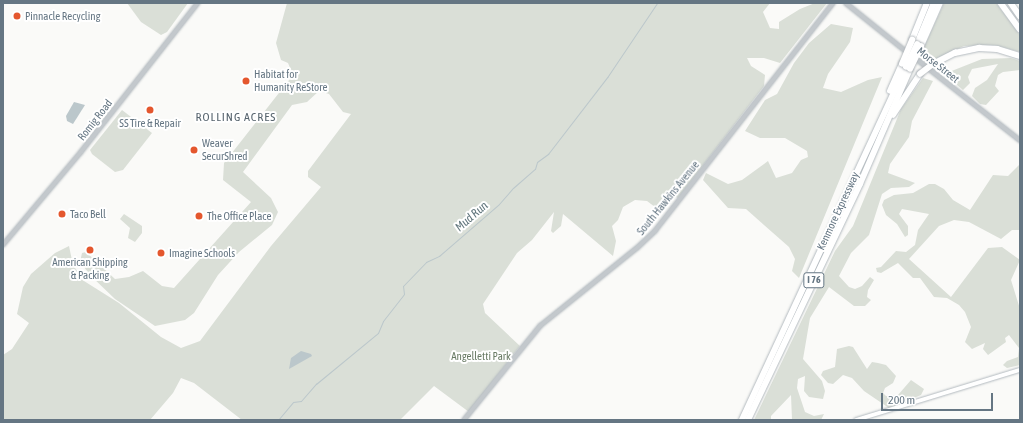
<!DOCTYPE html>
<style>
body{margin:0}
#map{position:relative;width:1023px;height:423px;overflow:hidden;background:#fafaf8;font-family:"Asap Condensed",sans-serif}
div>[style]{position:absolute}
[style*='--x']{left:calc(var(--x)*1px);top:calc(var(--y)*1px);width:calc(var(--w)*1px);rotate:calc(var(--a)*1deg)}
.green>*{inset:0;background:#dadfd7}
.water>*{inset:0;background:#bbc7cb}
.stream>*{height:1px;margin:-0.5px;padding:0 0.5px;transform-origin:0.5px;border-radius:0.5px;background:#bbc7cb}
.roads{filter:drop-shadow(0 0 1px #b3babf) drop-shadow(0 0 1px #b3babf)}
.tertiary>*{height:3.5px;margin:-1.75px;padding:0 1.75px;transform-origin:1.75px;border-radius:1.75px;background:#c3c8cc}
.secondary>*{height:4px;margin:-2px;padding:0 2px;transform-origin:2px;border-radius:2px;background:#fff}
.motorway>*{height:5.5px;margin:-2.75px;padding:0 2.75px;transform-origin:2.75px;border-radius:2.75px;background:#fff}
.bridges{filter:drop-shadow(0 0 1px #b4b9bd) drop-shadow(0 0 1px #b4b9bd)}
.motorway-bridge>*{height:5.5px;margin:-2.75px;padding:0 2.75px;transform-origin:2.75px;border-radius:2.75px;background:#fff}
.dots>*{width:11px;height:11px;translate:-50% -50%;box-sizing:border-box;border:2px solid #fff;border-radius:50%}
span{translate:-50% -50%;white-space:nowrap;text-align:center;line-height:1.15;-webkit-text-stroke:4px #fff;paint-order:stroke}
.shield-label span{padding:1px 3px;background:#fff;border:1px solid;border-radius:3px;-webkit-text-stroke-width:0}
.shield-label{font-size:10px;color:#657683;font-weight:700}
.poi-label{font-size:11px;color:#657683}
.left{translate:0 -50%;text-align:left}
.street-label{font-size:11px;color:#657683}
.park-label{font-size:11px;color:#687a64}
.neighbourhood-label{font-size:12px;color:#57646e;letter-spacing:1px}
.water-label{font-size:12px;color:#60757c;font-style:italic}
.frame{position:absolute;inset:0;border:4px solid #657683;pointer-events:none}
.scale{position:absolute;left:881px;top:393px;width:112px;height:18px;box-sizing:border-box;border:2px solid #657683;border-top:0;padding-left:5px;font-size:12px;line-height:14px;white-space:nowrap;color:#657683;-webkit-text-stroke:3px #fff;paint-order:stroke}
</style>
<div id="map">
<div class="green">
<i style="clip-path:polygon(127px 3px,188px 3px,167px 32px,161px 35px,141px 22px)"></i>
<i style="clip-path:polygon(287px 3px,770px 3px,763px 12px,770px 28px,779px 29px,779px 22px,800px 9px,815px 3px,827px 3px,780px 63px,764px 58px,747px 58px,751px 66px,765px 75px,764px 86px,678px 198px,676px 197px,664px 211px,659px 210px,647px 201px,635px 200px,623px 207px,618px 220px,612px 226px,616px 241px,613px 256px,563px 214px,561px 226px,553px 233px,551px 231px,554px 212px,532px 240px,517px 253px,483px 304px,485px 313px,520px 346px,469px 412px,434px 386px,400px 420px,242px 420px,194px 383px,181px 378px,173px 393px,150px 420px,3px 420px,3px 355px,12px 349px,29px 323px,17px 314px,23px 287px,31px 274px,55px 253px,69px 246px,73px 265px,84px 281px,119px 303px,161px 337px,181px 348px,200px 341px,271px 246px,321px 187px,308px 177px,308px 171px,351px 114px,343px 112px,329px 94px,319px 91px,307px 102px,292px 105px,243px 172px,271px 198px,278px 212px,272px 225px,239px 252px,218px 275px,194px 313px,185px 320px,155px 326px,115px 299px,91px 276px,80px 262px,82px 253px,86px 252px,115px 279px,129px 277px,143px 271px,162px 286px,174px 288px,251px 202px,223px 180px,224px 163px,293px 75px,288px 63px,281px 60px,276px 43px)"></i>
<i style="clip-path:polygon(944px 3px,996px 3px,1020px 35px,1020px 52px,995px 45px,964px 46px,926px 63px,919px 58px)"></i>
<i style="clip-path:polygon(831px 24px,853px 28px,850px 42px,828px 74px,823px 88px,841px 92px,868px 80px,882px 77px,799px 278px,792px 271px,795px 259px,789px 247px,746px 209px,728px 208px,703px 180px,706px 173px,728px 184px,742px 180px,768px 161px,776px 178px,792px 173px,801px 160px,808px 157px,807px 151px,785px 138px,760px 138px,745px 131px,765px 100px,777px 94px,794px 63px,809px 43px)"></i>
<i style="clip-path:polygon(1011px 58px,1020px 61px,1020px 70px,1003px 72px,998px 75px,995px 86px,999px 91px,986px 105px,980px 104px,972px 96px,975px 88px,987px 80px,998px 64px,972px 69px,968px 77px,970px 83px,963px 90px,944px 74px,982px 59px)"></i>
<i style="clip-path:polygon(923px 78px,933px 81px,912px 121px,909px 137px,890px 164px,888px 173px,915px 183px,909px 187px,891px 188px,882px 194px,869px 235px,851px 253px,839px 276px,849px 287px,855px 289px,862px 286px,870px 277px,874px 280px,868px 290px,867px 297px,871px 300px,865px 306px,854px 306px,829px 287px,810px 318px,803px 359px,822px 381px,825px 391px,823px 399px,809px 397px,804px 391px,805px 376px,798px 379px,797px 388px,805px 412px,814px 416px,824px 414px,821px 420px,792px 420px,791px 395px,771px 416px,771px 420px,754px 420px,835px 251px,853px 226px,901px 109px)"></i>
<i style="clip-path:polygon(122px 110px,152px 133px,123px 170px,115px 172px,92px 154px,90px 150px)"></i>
<i style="clip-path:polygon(1020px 164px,1020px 230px,1012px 230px,1001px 239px,969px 222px,954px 220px,939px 226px,909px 259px,951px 297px,988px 248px,1002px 247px,1020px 260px,1011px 280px,1020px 309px,1020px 365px,1007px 368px,1003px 365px,1007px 361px,1018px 357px,1019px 348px,1009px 335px,1005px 338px,1006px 342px,988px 355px,983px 349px,985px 343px,972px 349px,965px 342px,971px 327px,965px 312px,959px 305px,947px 298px,934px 297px,920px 278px,913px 278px,898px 263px,881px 273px,877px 272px,876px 268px,881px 267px,896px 251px,906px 252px,915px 245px,918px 230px,929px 214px,902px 209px,899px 214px,908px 226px,908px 235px,905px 237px,897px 224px,886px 215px,882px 205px,884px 200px,894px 195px,913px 193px,929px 184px,935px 184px,944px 189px,953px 200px,970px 210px,993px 175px,1008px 176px)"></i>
<i style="clip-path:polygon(124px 214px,142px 226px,142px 233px,135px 242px,128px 238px,130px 228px,120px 219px)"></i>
<i style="clip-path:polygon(849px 346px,853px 347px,867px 369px,872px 362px,878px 363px,886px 365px,896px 376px,893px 383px,885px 388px,883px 393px,886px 396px,898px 395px,911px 380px,924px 389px,921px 395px,889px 408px,864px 391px,852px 378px,843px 375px,833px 384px,828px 383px,821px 375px,823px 371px,835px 367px,837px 349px)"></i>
</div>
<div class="water">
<i style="clip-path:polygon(74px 102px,85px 105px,73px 124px,67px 121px,66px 116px)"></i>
<i style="clip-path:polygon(301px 351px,311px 354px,312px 356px,289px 369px,291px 358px)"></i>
</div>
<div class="stream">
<i style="--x:278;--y:420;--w:23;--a:-50"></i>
<i style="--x:293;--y:402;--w:8;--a:-7"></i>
<i style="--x:301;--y:401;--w:23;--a:-49"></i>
<i style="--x:316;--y:384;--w:80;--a:-39.4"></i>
<i style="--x:378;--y:333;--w:13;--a:-67"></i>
<i style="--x:383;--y:321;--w:34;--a:-52"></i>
<i style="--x:404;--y:294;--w:8;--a:-97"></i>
<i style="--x:403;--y:286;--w:33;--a:-46"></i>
<i style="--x:426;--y:262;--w:14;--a:-25"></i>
<i style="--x:439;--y:256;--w:79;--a:-40.9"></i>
<i style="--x:499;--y:204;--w:21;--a:-49"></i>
<i style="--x:513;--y:188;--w:29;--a:-41"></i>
<i style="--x:535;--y:169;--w:7;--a:-74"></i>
<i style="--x:537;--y:162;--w:14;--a:-36"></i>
<i style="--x:548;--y:154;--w:98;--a:-52.4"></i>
<i style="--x:608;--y:76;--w:88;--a:-56.1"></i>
</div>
<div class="roads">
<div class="tertiary">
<i style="--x:846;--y:3;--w:78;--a:38.8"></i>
<i style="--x:914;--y:57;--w:135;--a:38.1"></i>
<i style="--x:3;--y:245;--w:121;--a:-50"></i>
<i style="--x:81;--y:152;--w:189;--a:-51.9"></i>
<i style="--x:464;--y:420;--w:121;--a:-51"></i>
<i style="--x:540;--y:326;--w:124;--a:-38.8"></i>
<i style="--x:637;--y:248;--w:25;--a:-43"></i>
<i style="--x:655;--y:231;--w:289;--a:-52"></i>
</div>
<div class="secondary">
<i style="--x:856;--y:420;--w:171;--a:-17"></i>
</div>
<div class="motorway">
<i style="--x:1001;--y:3;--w:32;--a:54"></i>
<i style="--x:1011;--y:3;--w:16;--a:55"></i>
<i style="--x:912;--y:40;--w:40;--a:-68"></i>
<i style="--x:917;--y:44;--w:44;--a:-67.5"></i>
<i style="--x:921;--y:46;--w:47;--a:-66.2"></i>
<i style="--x:933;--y:64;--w:25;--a:-27"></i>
<i style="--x:955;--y:53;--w:25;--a:-12"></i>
<i style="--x:979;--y:48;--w:18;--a:3"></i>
<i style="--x:997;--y:49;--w:24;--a:17"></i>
<i style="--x:890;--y:91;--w:30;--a:-66"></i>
<i style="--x:893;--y:115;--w:49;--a:-56.6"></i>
<i style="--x:742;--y:420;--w:389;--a:-65.1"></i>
<i style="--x:748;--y:420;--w:261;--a:-64.6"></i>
<i style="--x:860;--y:184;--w:125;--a:-66.5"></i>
</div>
</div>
<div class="bridges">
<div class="motorway-bridge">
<i style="--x:902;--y:64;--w:26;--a:-67"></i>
<i style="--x:906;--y:67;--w:25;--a:-64"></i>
<i style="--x:910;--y:69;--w:25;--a:-64"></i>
<i style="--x:920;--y:74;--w:16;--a:-38"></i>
</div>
</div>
<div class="dots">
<i style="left:17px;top:16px;background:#e4572e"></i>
<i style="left:246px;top:81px;background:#e4572e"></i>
<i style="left:150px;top:110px;background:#e4572e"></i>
<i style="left:194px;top:150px;background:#e4572e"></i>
<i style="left:62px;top:214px;background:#e4572e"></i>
<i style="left:199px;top:216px;background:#e4572e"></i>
<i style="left:90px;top:250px;background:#e4572e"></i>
<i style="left:161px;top:253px;background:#e4572e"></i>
</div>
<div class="shield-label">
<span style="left:814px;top:280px">I 76</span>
</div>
<div class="poi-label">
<span class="left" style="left:25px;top:16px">Pinnacle Recycling</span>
<span class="left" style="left:254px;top:81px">Habitat for<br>Humanity ReStore</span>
<span style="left:150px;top:123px">SS Tire &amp; Repair</span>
<span class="left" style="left:202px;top:150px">Weaver<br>SecurShred</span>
<span class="left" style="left:70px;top:214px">Taco Bell</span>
<span class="left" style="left:207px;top:216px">The Office Place</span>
<span class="left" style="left:169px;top:253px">Imagine Schools</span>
<span style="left:90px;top:269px">American Shipping<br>&amp; Packing</span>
</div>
<div class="street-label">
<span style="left:938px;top:65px;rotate:38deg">Morse Street</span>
<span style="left:95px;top:120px;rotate:-52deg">Romig Road</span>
<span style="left:668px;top:198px;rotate:-51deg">South Hawkins Avenue</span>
<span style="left:838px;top:211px;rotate:-65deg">Kenmore Expressway</span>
</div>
<div class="park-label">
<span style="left:481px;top:356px">Angelletti Park</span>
</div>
<div class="neighbourhood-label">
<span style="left:236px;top:118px">ROLLING ACRES</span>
</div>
<div class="water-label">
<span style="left:472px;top:217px;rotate:-41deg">Mud Run</span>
</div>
<div class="frame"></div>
<div class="scale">200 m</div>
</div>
